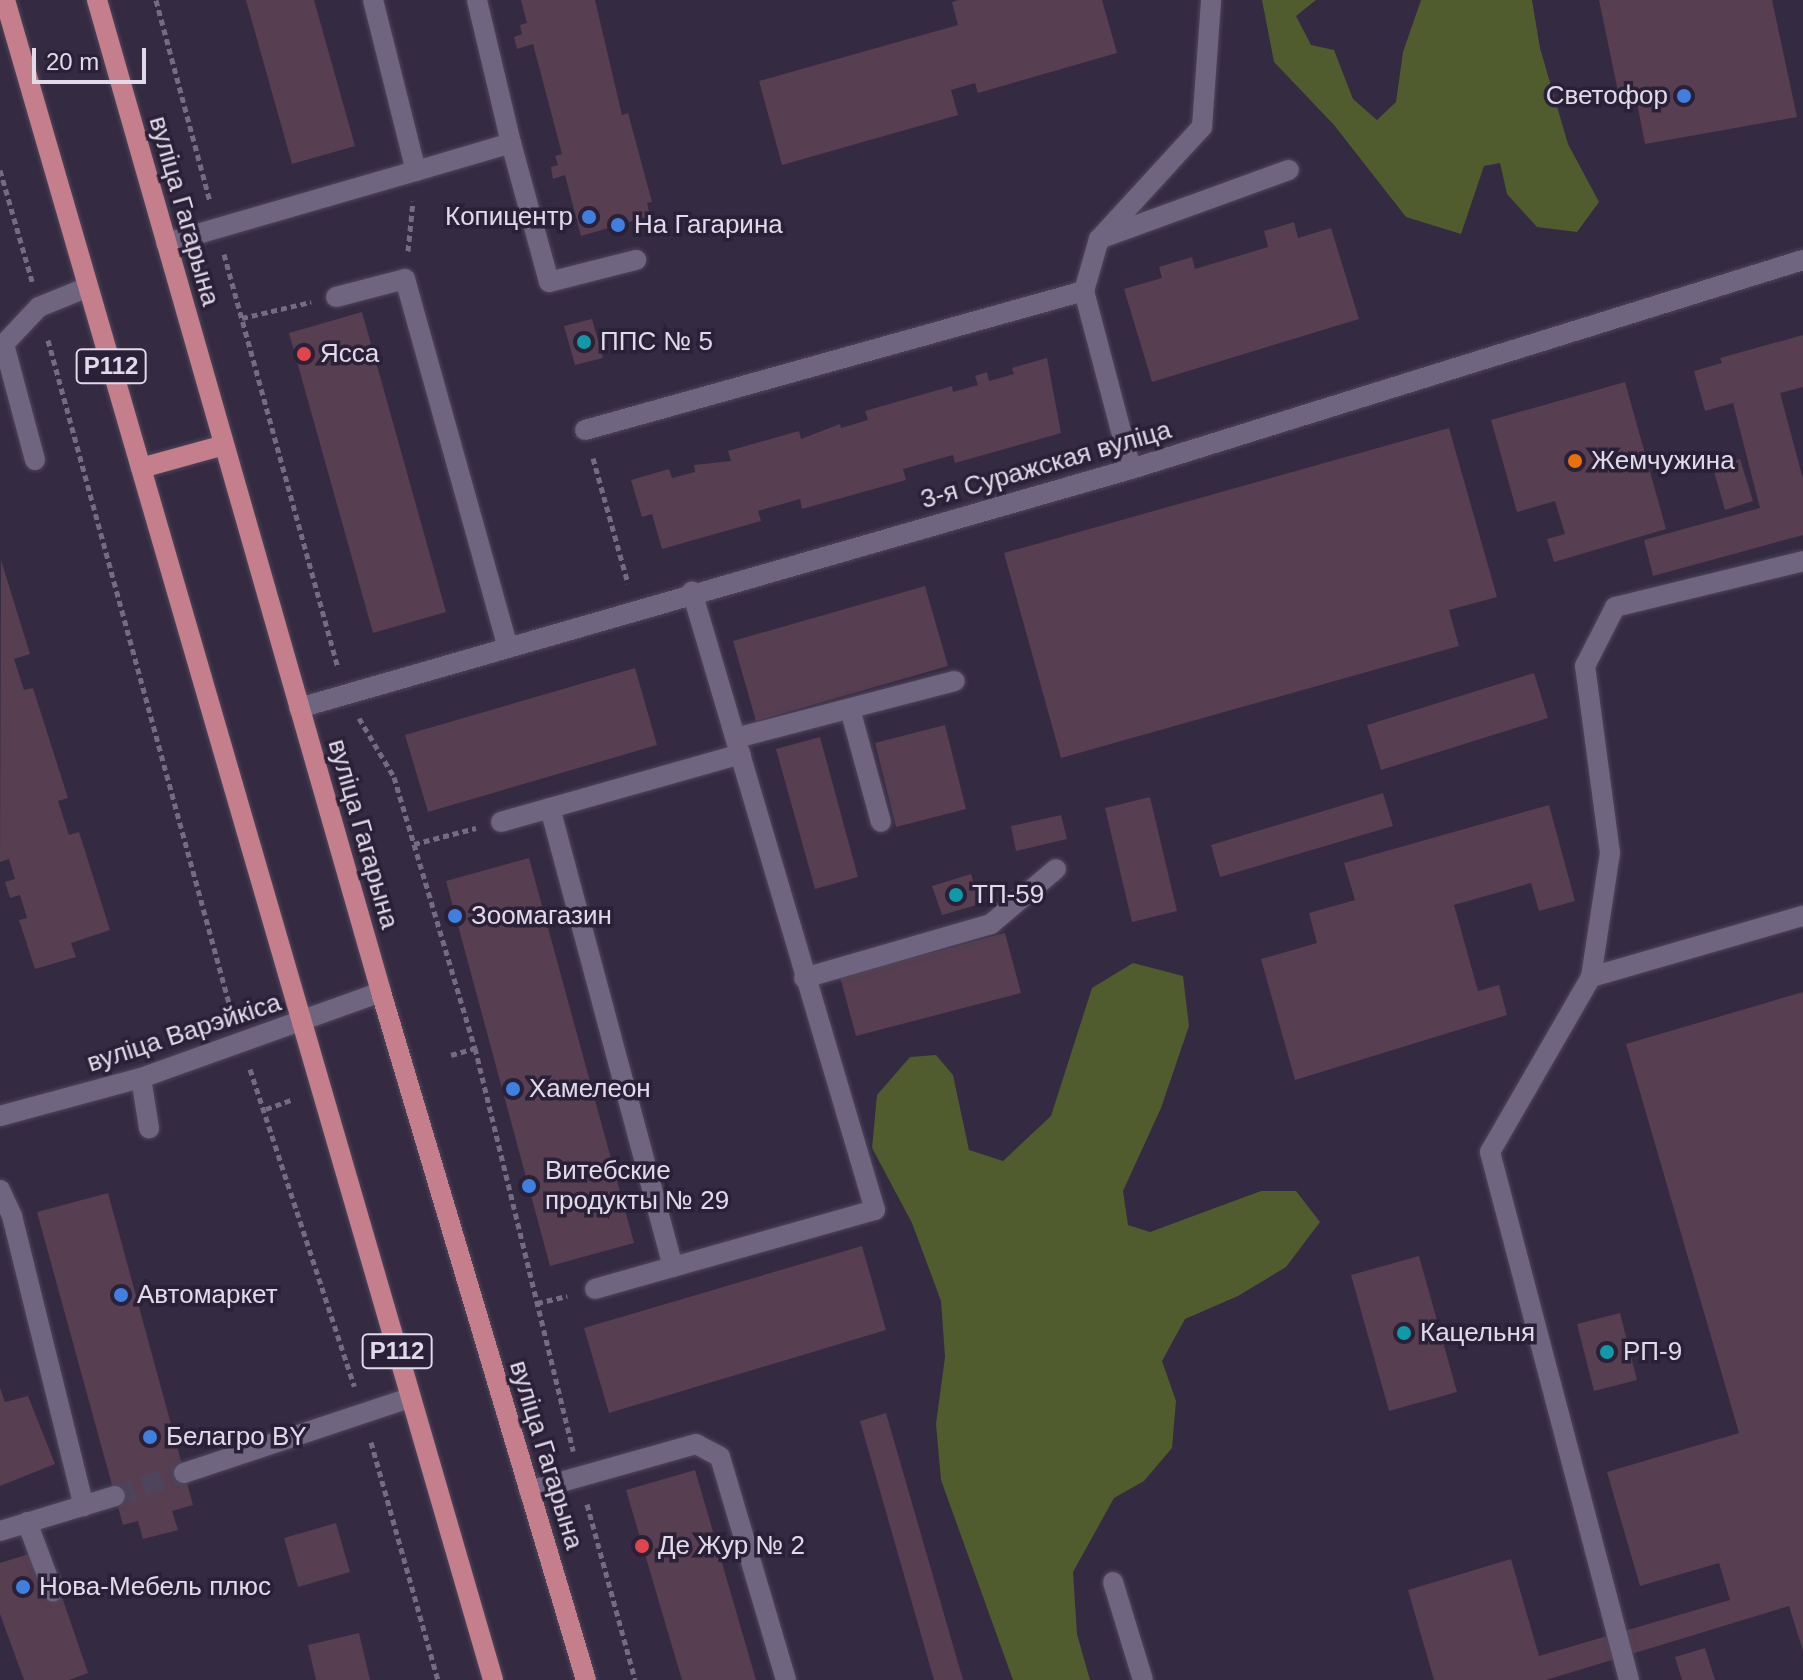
<!DOCTYPE html>
<meta charset="utf-8">
<style>
body{margin:0}
#map{position:relative;width:1803px;height:1680px;overflow:hidden;background:#342a42;font-family:Arial,sans-serif}
div>[style]{position:absolute}
[style*='--x']{left:calc(var(--x)*1px);top:calc(var(--y)*1px);width:calc(var(--w)*1px);rotate:calc(var(--a)*1deg)}
.green>*{inset:0;background:#505b2e}
.building>*{inset:0;background:#573e51}
.minor-tunnel>*{height:20px;margin-top:-10px;transform-origin:0;background:repeating-linear-gradient(90deg,#4e445b 0 20px,transparent 0 30px)}
.path>*{height:5px;margin-top:-2.5px;transform-origin:0;background:repeating-linear-gradient(90deg,#756c81 0 6px,transparent 0 10px)}
.roads{filter:drop-shadow(0 0 2px #4f465a) drop-shadow(0 0 2px #4f465a)}
.minor>*{height:20px;margin:-10px;padding:0 10px;transform-origin:10px;border-radius:10px;background:#706580}
.major>*{height:20px;margin:-10px;padding:0 10px;transform-origin:10px;border-radius:10px;background:#c47e8c}
.dots>*{width:22px;height:22px;translate:-50% -50%;box-sizing:border-box;border:4px solid #2a2037;border-radius:50%}
span{translate:-50% -50%;white-space:nowrap;text-align:center;line-height:1.15;-webkit-text-stroke:7px #2a2037;paint-order:stroke}
.shield-label span{padding:2px 6px;background:#2a2037;border:2px solid;border-radius:6px;-webkit-text-stroke-width:0}
.shield-label{font-size:24px;color:#e0dae9;font-weight:700}
.poi-label{font-size:26px;color:#e0dae9}
.right{translate:-100% -50%;text-align:right}
.left{translate:0 -50%;text-align:left}
.street-label{font-size:26px;color:#e0dae9}
.scale{position:absolute;left:32px;top:48px;width:114px;height:36px;box-sizing:border-box;border:4px solid #e0dae9;border-top:0;padding-left:10px;font-size:24px;line-height:28px;white-space:nowrap;color:#e0dae9;-webkit-text-stroke:6px #2a2037;paint-order:stroke}
</style>
<div id="map">
<div class="green">
<i style="clip-path:polygon(1262px 0,1316px 0,1296px 16px,1311px 45px,1334px 50px,1353px 99px,1377px 120px,1396px 102px,1403px 52px,1421px 0,1532px 0,1540px 48px,1568px 144px,1599px 202px,1577px 232px,1537px 227px,1507px 194px,1500px 163px,1484px 166px,1461px 234px,1406px 217px,1334px 125px,1274px 62px)"></i>
<i style="clip-path:polygon(1133px 963px,1183px 976px,1189px 1026px,1161px 1108px,1123px 1191px,1128px 1225px,1150px 1232px,1261px 1191px,1296px 1191px,1320px 1222px,1286px 1267px,1238px 1296px,1185px 1319px,1162px 1361px,1176px 1401px,1172px 1448px,1144px 1481px,1114px 1498px,1073px 1572px,1077px 1634px,1090px 1680px,1013px 1680px,941px 1480px,936px 1424px,945px 1357px,941px 1301px,912px 1223px,872px 1148px,877px 1095px,910px 1057px,936px 1055px,953px 1075px,969px 1150px,1003px 1161px,1051px 1116px,1092px 988px)"></i>
</div>
<div class="building">
<i style="clip-path:polygon(246px 0,314px 0,355px 146px,292px 164px)"></i>
<i style="clip-path:polygon(521px 0,595px 0,622px 115px,628px 113px,652px 202px,647px 203px,650px 216px,581px 236px,565px 175px,553px 179px,551px 167px,558px 165px,555px 156px,562px 154px,533px 44px,517px 49px,514px 37px,522px 34px,520px 25px,527px 23px)"></i>
<i style="clip-path:polygon(959px 0,1102px 0,1117px 53px,978px 93px,975px 83px,951px 90px,958px 115px,782px 165px,759px 81px,958px 25px,952px 2px)"></i>
<i style="clip-path:polygon(1599px 0,1772px 0,1797px 117px,1645px 144px,1636px 98px,1620px 101px)"></i>
<i style="clip-path:polygon(1294px 222px,1298px 238px,1331px 228px,1359px 319px,1152px 382px,1124px 289px,1162px 278px,1159px 267px,1192px 257px,1195px 269px,1268px 247px,1264px 231px)"></i>
<i style="clip-path:polygon(362px 312px,446px 612px,373px 633px,289px 333px)"></i>
<i style="clip-path:polygon(592px 319px,603px 358px,575px 365px,564px 326px)"></i>
<i style="clip-path:polygon(1803px 335px,1803px 387px,1780px 393px,1803px 479px,1803px 535px,1653px 576px,1644px 540px,1760px 508px,1733px 403px,1705px 411px,1694px 371px,1722px 363px,1720px 358px)"></i>
<i style="clip-path:polygon(1047px 358px,1061px 433px,955px 463px,953px 455px,903px 469px,906px 480px,802px 509px,800px 499px,758px 511px,761px 521px,662px 549px,652px 514px,642px 517px,631px 480px,669px 469px,672px 478px,695px 472px,694px 465px,731px 461px,728px 451px,799px 431px,801px 439px,840px 424px,841px 428px,868px 420px,865px 411px,952px 386px,953px 392px,978px 385px,975px 376px,987px 372px,989px 381px,1014px 374px,1012px 368px)"></i>
<i style="clip-path:polygon(1625px 382px,1666px 529px,1554px 562px,1547px 539px,1565px 534px,1555px 501px,1517px 512px,1491px 420px)"></i>
<i style="clip-path:polygon(1449px 428px,1497px 597px,1449px 610px,1459px 646px,1061px 758px,1004px 553px)"></i>
<i style="clip-path:polygon(1740px 459px,1753px 501px,1725px 510px,1713px 468px)"></i>
<i style="clip-path:polygon(1px 560px,30px 654px,14px 659px,24px 690px,33px 688px,68px 798px,58px 801px,69px 835px,79px 832px,110px 930px,71px 943px,76px 957px,35px 969px,19px 920px,27px 918px,20px 895px,10px 898px,5px 882px,15px 879px,9px 859px,0 862px)"></i>
<i style="clip-path:polygon(925px 586px,948px 666px,756px 721px,733px 641px)"></i>
<i style="clip-path:polygon(635px 668px,657px 745px,428px 812px,405px 735px)"></i>
<i style="clip-path:polygon(1534px 673px,1548px 718px,1381px 770px,1367px 725px)"></i>
<i style="clip-path:polygon(945px 725px,966px 809px,896px 827px,875px 743px)"></i>
<i style="clip-path:polygon(820px 737px,858px 877px,815px 889px,776px 749px)"></i>
<i style="clip-path:polygon(1383px 793px,1393px 826px,1220px 877px,1211px 845px)"></i>
<i style="clip-path:polygon(1150px 797px,1177px 911px,1132px 922px,1105px 808px)"></i>
<i style="clip-path:polygon(1549px 805px,1575px 901px,1539px 911px,1531px 883px,1454px 905px,1478px 991px,1499px 985px,1507px 1015px,1295px 1080px,1261px 959px,1317px 943px,1309px 913px,1355px 900px,1344px 863px)"></i>
<i style="clip-path:polygon(1061px 815px,1067px 839px,1016px 851px,1011px 826px)"></i>
<i style="clip-path:polygon(529px 858px,634px 1243px,550px 1266px,446px 881px)"></i>
<i style="clip-path:polygon(971px 874px,980px 904px,942px 915px,932px 886px)"></i>
<i style="clip-path:polygon(1005px 933px,1021px 993px,856px 1036px,840px 977px)"></i>
<i style="clip-path:polygon(1803px 992px,1803px 1651px,1789px 1606px,1546px 1680px,1434px 1680px,1408px 1590px,1511px 1559px,1539px 1656px,1730px 1600px,1719px 1563px,1640px 1586px,1607px 1472px,1739px 1433px,1626px 1044px)"></i>
<i style="clip-path:polygon(108px 1193px,193px 1505px,172px 1511px,178px 1530px,143px 1539px,138px 1521px,123px 1525px,37px 1212px)"></i>
<i style="clip-path:polygon(862px 1246px,886px 1330px,609px 1413px,584px 1328px)"></i>
<i style="clip-path:polygon(1419px 1256px,1457px 1392px,1389px 1411px,1351px 1275px)"></i>
<i style="clip-path:polygon(1620px 1313px,1637px 1380px,1594px 1391px,1577px 1324px)"></i>
<i style="clip-path:polygon(0 1388px,5px 1402px,28px 1396px,55px 1464px,0 1486px)"></i>
<i style="clip-path:polygon(886px 1413px,963px 1680px,934px 1680px,860px 1421px)"></i>
<i style="clip-path:polygon(695px 1470px,707px 1511px,756px 1680px,682px 1680px,626px 1490px)"></i>
<i style="clip-path:polygon(336px 1523px,350px 1572px,298px 1587px,284px 1538px)"></i>
<i style="clip-path:polygon(29px 1554px,44px 1599px,61px 1594px,88px 1673px,69px 1680px,24px 1680px,0 1614px,0 1563px)"></i>
<i style="clip-path:polygon(359px 1633px,370px 1680px,316px 1680px,308px 1645px)"></i>
<i style="clip-path:polygon(1705px 1648px,1715px 1680px,1682px 1680px,1675px 1657px)"></i>
</div>
<div class="minor-tunnel">
<i style="--x:115;--y:1496;--w:73;--a:-18.4"></i>
</div>
<div class="path">
<i style="--x:156;--y:0;--w:209;--a:75"></i>
<i style="--x:0;--y:170;--w:116;--a:73.9"></i>
<i style="--x:408;--y:251;--w:50;--a:-84.3"></i>
<i style="--x:224;--y:254;--w:430;--a:74.6"></i>
<i style="--x:242;--y:318;--w:71;--a:-13.1"></i>
<i style="--x:48;--y:340;--w:699;--a:74.73"></i>
<i style="--x:593;--y:458;--w:130;--a:74.4"></i>
<i style="--x:359;--y:718;--w:69;--a:59.3"></i>
<i style="--x:394;--y:777;--w:283;--a:73.4"></i>
<i style="--x:475;--y:1048;--w:415;--a:76.3"></i>
<i style="--x:414;--y:844;--w:64;--a:-14.5"></i>
<i style="--x:451;--y:1055;--w:25;--a:-16"></i>
<i style="--x:250;--y:1069;--w:334;--a:71.8"></i>
<i style="--x:266;--y:1109;--w:30;--a:-20"></i>
<i style="--x:537;--y:1303;--w:31;--a:-13"></i>
<i style="--x:371;--y:1442;--w:247;--a:74.3"></i>
<i style="--x:587;--y:1504;--w:182;--a:74.7"></i>
</div>
<div class="roads">
<div class="minor">
<i style="--x:373;--y:0;--w:176;--a:75.9"></i>
<i style="--x:416;--y:171;--w:99;--a:-16.4"></i>
<i style="--x:511;--y:143;--w:147;--a:-103.4"></i>
<i style="--x:511;--y:143;--w:144;--a:74.7"></i>
<i style="--x:549;--y:282;--w:90;--a:-14.2"></i>
<i style="--x:1102;--y:236;--w:148;--a:-47.5"></i>
<i style="--x:1202;--y:127;--w:127;--a:-85.9"></i>
<i style="--x:166;--y:243;--w:260;--a:-16.1"></i>
<i style="--x:336;--y:297;--w:71;--a:-14.6"></i>
<i style="--x:405;--y:279;--w:383;--a:74.4"></i>
<i style="--x:585;--y:430;--w:518;--a:-15.57"></i>
<i style="--x:35;--y:460;--w:120;--a:-105"></i>
<i style="--x:4;--y:344;--w:51;--a:-46.6"></i>
<i style="--x:39;--y:307;--w:53;--a:-22.2"></i>
<i style="--x:1131;--y:469;--w:184;--a:-104.8"></i>
<i style="--x:1084;--y:291;--w:54;--a:-73.9"></i>
<i style="--x:1099;--y:239;--w:202;--a:-20"></i>
<i style="--x:299;--y:708;--w:866;--a:-16.03"></i>
<i style="--x:1131;--y:469;--w:704;--a:-17.28"></i>
<i style="--x:850;--y:709;--w:117;--a:74.7"></i>
<i style="--x:736;--y:738;--w:226;--a:-14.6"></i>
<i style="--x:550;--y:808;--w:475;--a:75"></i>
<i style="--x:673;--y:1267;--w:210;--a:-15.8"></i>
<i style="--x:875;--y:1210;--w:645;--a:-106.49"></i>
<i style="--x:501;--y:822;--w:249;--a:-15.8"></i>
<i style="--x:1591;--y:977;--w:221;--a:-16.1"></i>
<i style="--x:804;--y:978;--w:195;--a:-16.1"></i>
<i style="--x:991;--y:924;--w:85;--a:-40.2"></i>
<i style="--x:141;--y:1078;--w:51;--a:80.9"></i>
<i style="--x:0;--y:1116;--w:146;--a:-15.1"></i>
<i style="--x:141;--y:1078;--w:255;--a:-19.7"></i>
<i style="--x:0;--y:1190;--w:29;--a:65"></i>
<i style="--x:12;--y:1216;--w:299;--a:76.1"></i>
<i style="--x:595;--y:1289;--w:81;--a:-15.8"></i>
<i style="--x:184;--y:1473;--w:238;--a:-18.4"></i>
<i style="--x:529;--y:1491;--w:173;--a:-15.7"></i>
<i style="--x:696;--y:1444;--w:27;--a:28"></i>
<i style="--x:720;--y:1457;--w:233;--a:73.5"></i>
<i style="--x:27;--y:1522;--w:74;--a:69.4"></i>
<i style="--x:0;--y:1531;--w:120;--a:-16.9"></i>
<i style="--x:1113;--y:1582;--w:102;--a:73"></i>
<i style="--x:1629;--y:1680;--w:546;--a:-104.75"></i>
<i style="--x:1490;--y:1152;--w:202;--a:-60"></i>
<i style="--x:1591;--y:977;--w:125;--a:-81.3"></i>
<i style="--x:1610;--y:853;--w:189;--a:-97.6"></i>
<i style="--x:1585;--y:666;--w:66;--a:-63"></i>
<i style="--x:1615;--y:607;--w:194;--a:-13.7"></i>
</div>
<div class="major">
<i style="--x:5;--y:0;--w:1749;--a:73.8"></i>
<i style="--x:97;--y:0;--w:1032;--a:74.02"></i>
<i style="--x:381;--y:992;--w:718;--a:73.41"></i>
<i style="--x:141;--y:468;--w:86;--a:-15.5"></i>
</div>
</div>
<div class="dots">
<i style="left:1684px;top:96px;background:#3f7fe0"></i>
<i style="left:589px;top:217px;background:#3f7fe0"></i>
<i style="left:618px;top:225px;background:#3f7fe0"></i>
<i style="left:584px;top:342px;background:#0f9aa8"></i>
<i style="left:304px;top:354px;background:#e0444e"></i>
<i style="left:1575px;top:461px;background:#e8710a"></i>
<i style="left:956px;top:895px;background:#0f9aa8"></i>
<i style="left:455px;top:916px;background:#3f7fe0"></i>
<i style="left:513px;top:1089px;background:#3f7fe0"></i>
<i style="left:529px;top:1186px;background:#3f7fe0"></i>
<i style="left:121px;top:1295px;background:#3f7fe0"></i>
<i style="left:1404px;top:1333px;background:#0f9aa8"></i>
<i style="left:1607px;top:1352px;background:#0f9aa8"></i>
<i style="left:150px;top:1437px;background:#3f7fe0"></i>
<i style="left:642px;top:1546px;background:#e0444e"></i>
<i style="left:23px;top:1587px;background:#3f7fe0"></i>
</div>
<div class="shield-label">
<span style="left:111px;top:366px">Р112</span>
<span style="left:397px;top:1351px">Р112</span>
</div>
<div class="poi-label">
<span class="right" style="left:1668px;top:96px">Светофор</span>
<span class="right" style="left:573px;top:217px">Копицентр</span>
<span class="left" style="left:634px;top:225px">На Гагарина</span>
<span class="left" style="left:600px;top:342px">ППС № 5</span>
<span class="left" style="left:320px;top:354px">Ясса</span>
<span class="left" style="left:1591px;top:461px">Жемчужина</span>
<span class="left" style="left:972px;top:895px">ТП-59</span>
<span class="left" style="left:471px;top:916px">Зоомагазин</span>
<span class="left" style="left:529px;top:1089px">Хамелеон</span>
<span class="left" style="left:545px;top:1186px">Витебские<br>продукты № 29</span>
<span class="left" style="left:137px;top:1295px">Автомаркет</span>
<span class="left" style="left:1420px;top:1333px">Кацельня</span>
<span class="left" style="left:1623px;top:1352px">РП-9</span>
<span class="left" style="left:166px;top:1437px">Белагро BY</span>
<span class="left" style="left:658px;top:1546px">Де Жур № 2</span>
<span class="left" style="left:39px;top:1587px">Нова-Мебель плюс</span>
</div>
<div class="street-label">
<span style="left:184px;top:211px;rotate:74deg">вуліца Гагарына</span>
<span style="left:1046px;top:465px;rotate:-16deg">3-я Суражская вуліца</span>
<span style="left:363px;top:834px;rotate:74deg">вуліца Гагарына</span>
<span style="left:184px;top:1033px;rotate:-18deg">вуліца Варэйкіса</span>
<span style="left:546px;top:1455px;rotate:73deg">вуліца Гагарына</span>
</div>
<div class="scale">20 m</div>
</div>
